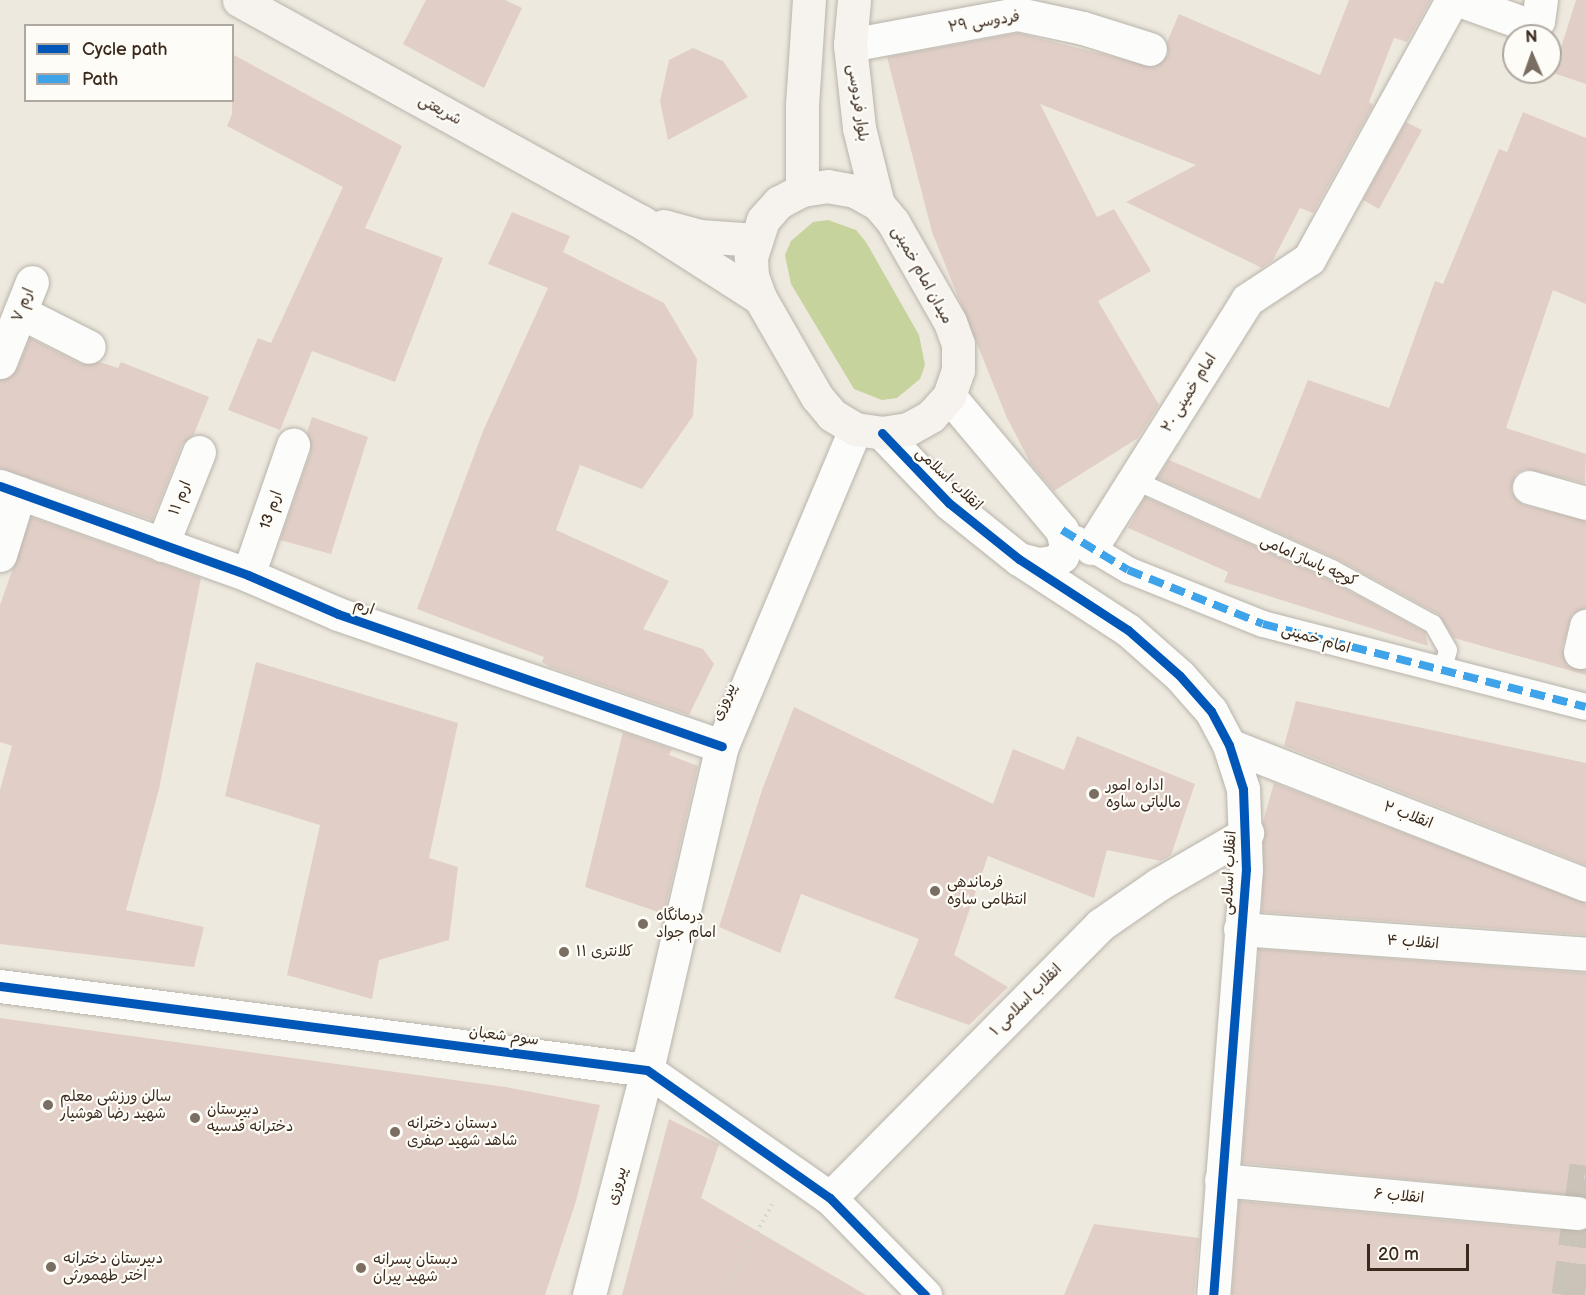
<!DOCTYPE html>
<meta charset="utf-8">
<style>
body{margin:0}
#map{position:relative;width:1586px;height:1295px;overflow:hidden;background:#eee9de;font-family:"Balsamiq Sans","Playpen Sans Arabic",sans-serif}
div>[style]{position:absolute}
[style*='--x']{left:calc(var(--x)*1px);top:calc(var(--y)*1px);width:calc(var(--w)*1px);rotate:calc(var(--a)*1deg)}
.green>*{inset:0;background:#c6d39d}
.building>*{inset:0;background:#e1cfc7}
.minor-tunnel>*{height:33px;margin-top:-16.5px;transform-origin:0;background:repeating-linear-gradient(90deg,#cac3b8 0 33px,transparent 0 49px)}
.path>*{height:4px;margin-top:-2px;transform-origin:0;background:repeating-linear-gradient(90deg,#d6d4d0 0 1.5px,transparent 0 6px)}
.roads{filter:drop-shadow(0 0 2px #b9b4ac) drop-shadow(0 0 2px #b9b4ac)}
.service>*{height:18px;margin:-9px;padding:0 9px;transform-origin:9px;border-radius:9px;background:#fcfcfa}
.pedestrian>*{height:26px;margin:-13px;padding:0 13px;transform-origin:13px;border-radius:13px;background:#fcfcfa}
.minor>*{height:33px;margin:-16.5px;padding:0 16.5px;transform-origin:16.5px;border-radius:16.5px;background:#fcfcfa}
.tertiary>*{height:33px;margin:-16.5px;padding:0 16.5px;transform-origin:16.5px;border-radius:16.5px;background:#fcfcfa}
.secondary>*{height:33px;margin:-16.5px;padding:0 16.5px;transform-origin:16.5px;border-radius:16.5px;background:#f6f3ef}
.quiet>*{height:8px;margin-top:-4px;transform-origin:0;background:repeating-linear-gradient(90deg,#3fa3ea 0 15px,transparent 0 23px)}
.cycleway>*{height:9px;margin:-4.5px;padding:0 4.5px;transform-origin:4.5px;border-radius:4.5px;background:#0057b8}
.dots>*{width:16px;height:16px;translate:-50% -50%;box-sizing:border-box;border:3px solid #fdfcf7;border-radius:50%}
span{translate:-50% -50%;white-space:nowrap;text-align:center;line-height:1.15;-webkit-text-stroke:4.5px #fdfcf7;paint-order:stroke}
.street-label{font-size:15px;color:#3b2a1e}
.poi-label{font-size:15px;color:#3b2a1e}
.left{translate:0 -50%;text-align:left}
.legend{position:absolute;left:24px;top:24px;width:210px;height:78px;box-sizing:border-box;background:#fdfcf7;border:2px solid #afa8a0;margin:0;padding:8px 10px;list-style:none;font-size:18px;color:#3b2a1e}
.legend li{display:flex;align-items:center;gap:12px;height:30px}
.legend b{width:30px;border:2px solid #afa8a0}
.north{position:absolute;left:1502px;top:24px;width:60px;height:60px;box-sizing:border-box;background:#fdfcf7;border:2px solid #afa8a0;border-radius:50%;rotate:358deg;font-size:16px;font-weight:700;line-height:24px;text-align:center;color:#3b2a1e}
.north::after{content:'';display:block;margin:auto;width:21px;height:27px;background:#7a6d61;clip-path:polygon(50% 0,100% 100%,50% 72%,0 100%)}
.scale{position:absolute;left:1367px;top:1244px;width:102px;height:27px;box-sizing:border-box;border:3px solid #3b2a1e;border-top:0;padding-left:8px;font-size:18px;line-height:21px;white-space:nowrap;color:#3b2a1e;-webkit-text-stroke:4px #fdfcf7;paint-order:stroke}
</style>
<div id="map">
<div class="green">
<i style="clip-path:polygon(828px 220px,856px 230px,866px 242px,919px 335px,925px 365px,920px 379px,897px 398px,882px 400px,854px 389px,791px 284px,785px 255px,791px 241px,813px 222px)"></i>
</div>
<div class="building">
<i style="clip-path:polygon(426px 0,505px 0,522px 8px,484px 88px,403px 44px)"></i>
<i style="clip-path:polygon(1349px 0,1431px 0,1407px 42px,1394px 38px,1369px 102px,1373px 105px,1313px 213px,1300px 208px,1273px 260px,1262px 268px,1126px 202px,1196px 165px,1040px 104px,1097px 217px,1114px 209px,1151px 271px,1098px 301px,1159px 405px,1138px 438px,1054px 491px,1031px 464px,1007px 418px,932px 232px,887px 57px,1018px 33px,1154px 67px,1168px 55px,1167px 42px,1179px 14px,1320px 75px)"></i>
<i style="clip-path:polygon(1576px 0,1586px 0,1586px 84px,1553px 73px)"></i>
<i style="clip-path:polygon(693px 48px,723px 61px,748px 97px,668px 140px,660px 101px,669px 60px)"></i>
<i style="clip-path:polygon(232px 54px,402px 146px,365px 228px,443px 258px,395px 382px,312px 351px,280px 430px,228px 410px,258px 338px,271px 343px,343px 187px,227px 126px,232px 114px)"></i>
<i style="clip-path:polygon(1523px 112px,1586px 138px,1586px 304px,1553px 290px,1506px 428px,1586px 454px,1585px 483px,1525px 469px,1516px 474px,1511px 491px,1524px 505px,1586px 521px,1586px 608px,1572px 614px,1562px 648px,1567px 665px,1586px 670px,1586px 675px,1454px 638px,1438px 614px,1337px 559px,1157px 478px,1169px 460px,1260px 499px,1308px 380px,1389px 408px,1435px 281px,1443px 284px,1499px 149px,1507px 152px)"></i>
<i style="clip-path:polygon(1406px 122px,1422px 130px,1379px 209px,1363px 200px)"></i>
<i style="clip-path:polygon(512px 212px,570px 236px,563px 252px,664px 303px,697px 359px,693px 416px,642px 489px,580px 465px,556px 530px,669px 581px,643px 629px,703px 649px,714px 664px,689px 715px,550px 667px,542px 662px,544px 657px,417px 609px,483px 431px,548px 288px,488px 264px)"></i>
<i style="clip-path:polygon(30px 338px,81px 364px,100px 362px,118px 368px,121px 362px,209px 397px,194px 434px,182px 445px,152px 520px,0 468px,0 380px,11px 377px,17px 369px)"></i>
<i style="clip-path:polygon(312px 417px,368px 437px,331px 554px,280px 540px,311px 451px,307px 433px)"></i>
<i style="clip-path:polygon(1145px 497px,1327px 579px,1425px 632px,1428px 646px,1224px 582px,1228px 572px,1128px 528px)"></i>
<i style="clip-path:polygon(31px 517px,201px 578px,159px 789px,126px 910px,204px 927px,194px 967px,0 944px,0 790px,12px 746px,0 742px,0 605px)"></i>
<i style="clip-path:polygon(256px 662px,458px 723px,429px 858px,458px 867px,449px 940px,379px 960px,372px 999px,287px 975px,320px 825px,225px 796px)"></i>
<i style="clip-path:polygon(1296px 701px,1586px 763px,1586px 865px,1284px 746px)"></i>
<i style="clip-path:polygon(794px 707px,993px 804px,1013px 749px,1064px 770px,1077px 736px,1195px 784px,1171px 855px,1161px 861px,1107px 850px,1094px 898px,988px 856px,954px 955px,1008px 987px,969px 1025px,894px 998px,919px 939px,801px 894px,780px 953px,719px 927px,762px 790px)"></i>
<i style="clip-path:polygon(623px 732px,672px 749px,669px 755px,698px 766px,664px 914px,585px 887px)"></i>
<i style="clip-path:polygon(1274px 783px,1586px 903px,1586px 935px,1262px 912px,1263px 822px)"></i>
<i style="clip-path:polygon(1259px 949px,1586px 973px,1586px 1197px,1242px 1163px)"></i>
<i style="clip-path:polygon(0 1018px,506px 1087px,600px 1105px,576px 1201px,545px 1295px,0 1295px)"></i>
<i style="clip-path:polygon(669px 1119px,719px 1144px,701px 1198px,866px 1295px,622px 1295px)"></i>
<i style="clip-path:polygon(1239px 1201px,1575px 1232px,1586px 1229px,1586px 1295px,1232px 1295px)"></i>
<i style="clip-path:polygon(1094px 1224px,1199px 1238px,1194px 1295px,1064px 1295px)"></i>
</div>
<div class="minor-tunnel">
<i style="--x:1568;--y:1295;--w:131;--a:-82.1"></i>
</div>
<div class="path">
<i style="--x:1584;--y:1177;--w:2;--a:0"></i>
<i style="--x:722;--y:1295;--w:107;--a:-61"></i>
</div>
<div class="roads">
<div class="service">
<i style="--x:1134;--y:480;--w:217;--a:24.2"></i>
<i style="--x:1332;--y:569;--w:115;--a:28.6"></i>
<i style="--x:1433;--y:624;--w:30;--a:60"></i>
<i style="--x:1448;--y:650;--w:24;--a:105"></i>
</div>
<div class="pedestrian">
<i style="--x:1076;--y:539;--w:61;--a:30.8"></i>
<i style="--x:1128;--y:570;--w:145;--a:21.8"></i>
<i style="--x:1263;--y:624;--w:333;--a:14.4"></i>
</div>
<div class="minor">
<i style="--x:1459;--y:0;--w:68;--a:19.8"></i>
<i style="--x:1523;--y:23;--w:15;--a:-8"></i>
<i style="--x:1538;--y:21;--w:21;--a:-82"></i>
<i style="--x:850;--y:45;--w:171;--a:-10.5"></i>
<i style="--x:1018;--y:14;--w:66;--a:12.2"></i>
<i style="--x:1083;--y:28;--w:70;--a:17.4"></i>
<i style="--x:20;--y:312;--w:77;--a:26.9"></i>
<i style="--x:0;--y:362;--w:86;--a:-68.2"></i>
<i style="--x:0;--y:486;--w:263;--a:19.7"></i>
<i style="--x:248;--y:575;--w:98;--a:23.4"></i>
<i style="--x:338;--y:614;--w:406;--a:19"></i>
<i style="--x:1529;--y:487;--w:59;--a:15.7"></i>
<i style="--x:162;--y:545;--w:100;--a:-68.3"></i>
<i style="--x:1091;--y:548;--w:293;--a:-57.8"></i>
<i style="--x:1247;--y:300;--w:74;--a:-33.5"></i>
<i style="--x:1309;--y:259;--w:296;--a:-61.1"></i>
<i style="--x:0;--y:555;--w:65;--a:-73"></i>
<i style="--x:248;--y:575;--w:138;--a:-70.9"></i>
<i style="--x:1580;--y:652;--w:27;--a:-77"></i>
<i style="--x:1229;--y:745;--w:383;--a:21.4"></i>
<i style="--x:1240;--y:929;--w:347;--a:4.1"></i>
<i style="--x:0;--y:986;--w:652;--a:7.4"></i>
<i style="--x:647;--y:1070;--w:223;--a:35"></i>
<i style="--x:830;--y:1198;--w:136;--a:45.6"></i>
<i style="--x:1221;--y:1180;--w:358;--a:5.3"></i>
<i style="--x:830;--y:1198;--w:384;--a:-45.3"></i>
<i style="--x:1100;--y:925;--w:72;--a:-34.8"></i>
<i style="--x:1159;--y:884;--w:102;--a:-30.1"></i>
<i style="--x:589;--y:1295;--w:232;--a:-75.5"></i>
<i style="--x:647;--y:1070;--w:333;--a:-77"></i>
<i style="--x:722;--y:746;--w:344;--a:-67.2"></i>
</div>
<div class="tertiary">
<i style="--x:949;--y:396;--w:175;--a:49.9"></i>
<i style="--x:1062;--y:530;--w:16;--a:76"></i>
<i style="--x:1066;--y:546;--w:11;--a:112"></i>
<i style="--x:1062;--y:556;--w:11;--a:146"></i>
<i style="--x:1053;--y:562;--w:15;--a:172"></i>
<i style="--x:1038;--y:564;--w:20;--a:-165"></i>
<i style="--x:882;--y:433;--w:97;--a:46.3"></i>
<i style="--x:949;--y:503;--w:90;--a:38.7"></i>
<i style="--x:1019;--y:559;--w:130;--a:33.1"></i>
<i style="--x:1128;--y:630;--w:69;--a:41.5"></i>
<i style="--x:1180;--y:676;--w:47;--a:48.5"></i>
<i style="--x:1211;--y:711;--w:38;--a:62"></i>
<i style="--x:1229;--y:745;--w:46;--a:72.3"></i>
<i style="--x:1243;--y:789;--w:80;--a:87.9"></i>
<i style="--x:1246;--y:869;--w:427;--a:94.4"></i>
</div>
<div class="secondary">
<i style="--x:239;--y:0;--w:458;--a:28.9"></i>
<i style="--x:640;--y:221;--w:143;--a:32.7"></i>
<i style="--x:760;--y:298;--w:114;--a:60.1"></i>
<i style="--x:817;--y:397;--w:23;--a:50"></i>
<i style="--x:832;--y:415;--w:27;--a:31"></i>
<i style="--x:855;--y:429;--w:27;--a:8"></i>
<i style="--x:882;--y:433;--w:26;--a:-9"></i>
<i style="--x:908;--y:429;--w:26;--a:-29"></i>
<i style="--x:931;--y:416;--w:27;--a:-48"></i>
<i style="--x:949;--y:396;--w:28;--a:-71"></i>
<i style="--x:958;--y:370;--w:26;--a:-90"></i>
<i style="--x:958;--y:344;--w:23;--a:-110"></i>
<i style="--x:950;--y:322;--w:115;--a:-119.7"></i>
<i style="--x:893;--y:222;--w:23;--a:-130"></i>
<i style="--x:878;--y:204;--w:26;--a:-151"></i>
<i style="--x:855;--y:191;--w:27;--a:-170"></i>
<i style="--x:828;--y:186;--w:26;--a:171"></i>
<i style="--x:802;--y:190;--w:26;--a:152"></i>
<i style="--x:779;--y:202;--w:24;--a:132"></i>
<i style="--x:763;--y:220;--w:40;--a:108"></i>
<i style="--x:751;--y:258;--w:18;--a:87"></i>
<i style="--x:752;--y:276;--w:23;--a:70"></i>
<i style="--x:854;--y:0;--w:45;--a:95.1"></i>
<i style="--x:850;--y:45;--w:83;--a:83.8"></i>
<i style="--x:859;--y:128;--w:78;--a:76"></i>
<i style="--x:802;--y:190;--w:85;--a:-90"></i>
<i style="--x:802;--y:105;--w:105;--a:-86.2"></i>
<i style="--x:663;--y:226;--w:38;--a:15"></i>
<i style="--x:700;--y:236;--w:56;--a:4.1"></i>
</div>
</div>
<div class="quiet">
<i style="--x:1062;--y:530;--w:77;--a:31.2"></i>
<i style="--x:1128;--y:570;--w:145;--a:21.8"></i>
<i style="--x:1263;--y:624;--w:333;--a:14.4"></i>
</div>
<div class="cycleway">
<i style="--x:882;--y:433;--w:97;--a:46.3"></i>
<i style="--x:949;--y:503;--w:90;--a:38.7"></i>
<i style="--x:1019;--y:559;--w:130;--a:33.1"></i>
<i style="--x:1128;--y:630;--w:69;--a:41.5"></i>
<i style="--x:1180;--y:676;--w:47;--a:48.5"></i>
<i style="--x:1211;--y:711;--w:38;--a:62"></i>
<i style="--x:1229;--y:745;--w:46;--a:72.3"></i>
<i style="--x:1243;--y:789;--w:80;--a:87.9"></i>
<i style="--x:1246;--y:869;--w:427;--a:94.4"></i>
<i style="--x:0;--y:486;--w:263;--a:19.7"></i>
<i style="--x:248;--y:575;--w:98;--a:23.4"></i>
<i style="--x:338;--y:614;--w:406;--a:19"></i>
<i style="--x:0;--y:986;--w:652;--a:7.4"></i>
<i style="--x:647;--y:1070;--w:223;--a:35"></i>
<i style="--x:830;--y:1198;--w:136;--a:45.6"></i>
</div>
<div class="dots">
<i style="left:1094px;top:794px;background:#7a6d61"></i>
<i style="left:935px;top:891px;background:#7a6d61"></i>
<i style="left:643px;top:924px;background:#7a6d61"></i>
<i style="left:564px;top:952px;background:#7a6d61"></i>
<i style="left:48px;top:1105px;background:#7a6d61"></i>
<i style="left:195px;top:1118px;background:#7a6d61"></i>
<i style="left:395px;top:1132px;background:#7a6d61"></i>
<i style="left:51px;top:1267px;background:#7a6d61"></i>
<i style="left:361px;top:1268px;background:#7a6d61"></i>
</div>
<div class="street-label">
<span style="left:984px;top:22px;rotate:-9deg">فردوسی ۲۹</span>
<span style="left:858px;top:103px;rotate:82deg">بلوار فردوسی</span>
<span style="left:440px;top:110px;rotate:29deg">شریعتی</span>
<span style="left:922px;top:275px;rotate:61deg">میدان امام خمینی</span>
<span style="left:23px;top:305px;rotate:-68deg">ارم ۷</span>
<span style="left:1189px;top:393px;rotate:-58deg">امام خمینی ۲۰</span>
<span style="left:949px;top:479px;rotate:43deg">انقلاب اسلامی</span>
<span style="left:180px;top:498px;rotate:-68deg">ارم ۱۱</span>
<span style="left:271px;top:510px;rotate:-71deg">ارم 13</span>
<span style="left:1309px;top:561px;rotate:24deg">کوچه پاساژ امامی</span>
<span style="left:364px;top:607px;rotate:19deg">ارم</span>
<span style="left:1316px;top:639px;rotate:16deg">امام خمینی</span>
<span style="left:724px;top:702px;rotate:-67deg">پیروزی</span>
<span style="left:1408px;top:815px;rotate:21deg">انقلاب ۲</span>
<span style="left:1229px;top:873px;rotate:-87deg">انقلاب اسلامی</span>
<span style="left:1413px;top:942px;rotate:4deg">انقلاب ۴</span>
<span style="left:1026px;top:1000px;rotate:-45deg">انقلاب اسلامی ۱</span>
<span style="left:504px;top:1036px;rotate:7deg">سوم شعبان</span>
<span style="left:617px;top:1186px;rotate:-75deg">پیروزی</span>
<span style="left:1399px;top:1196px;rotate:5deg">انقلاب ۶</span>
</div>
<div class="poi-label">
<span class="left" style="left:1106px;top:794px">اداره امور<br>مالیاتی ساوه</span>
<span class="left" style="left:947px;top:891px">فرماندهی<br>انتظامی ساوه</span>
<span class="left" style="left:656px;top:924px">درمانگاه<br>امام جواد</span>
<span class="left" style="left:576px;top:952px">کلانتری ۱۱</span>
<span class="left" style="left:60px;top:1105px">سالن ورزشی معلم<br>شهید رضا هوشیار</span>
<span class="left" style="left:207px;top:1118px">دبیرستان<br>دخترانه قدسیه</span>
<span class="left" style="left:407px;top:1132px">دبستان دخترانه<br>شاهد شهید صفری</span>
<span class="left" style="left:63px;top:1267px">دبیرستان دخترانه<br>اختر طهمورثی</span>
<span class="left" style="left:373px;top:1268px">دبستان پسرانه<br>شهید پیران</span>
</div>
<ul class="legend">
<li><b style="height:8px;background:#0057b8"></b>Cycle path</li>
<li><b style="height:8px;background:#3fa3ea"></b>Path</li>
</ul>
<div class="north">N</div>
<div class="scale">20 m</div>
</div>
